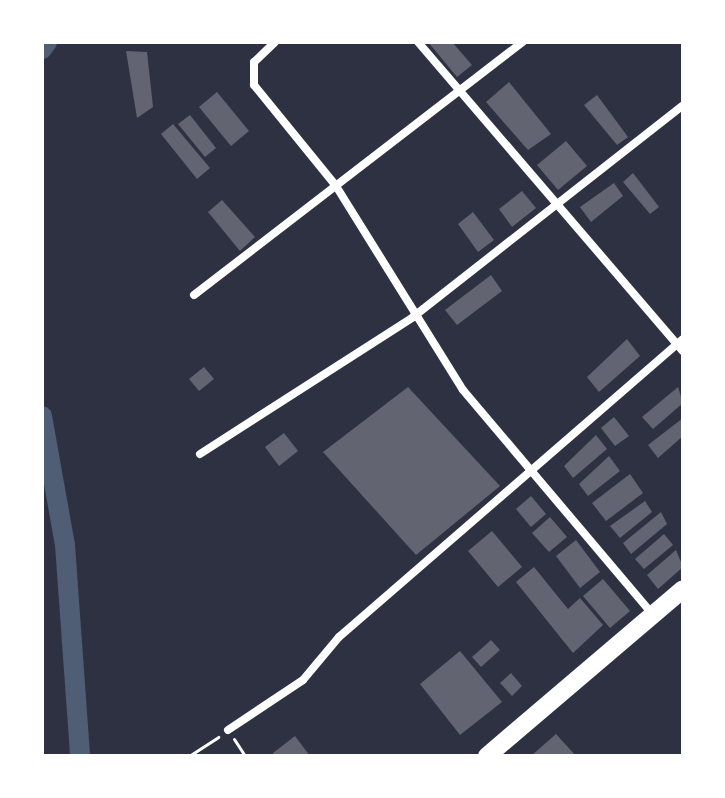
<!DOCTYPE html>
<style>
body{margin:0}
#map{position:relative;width:725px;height:798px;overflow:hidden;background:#2d3142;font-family:"Work Sans",sans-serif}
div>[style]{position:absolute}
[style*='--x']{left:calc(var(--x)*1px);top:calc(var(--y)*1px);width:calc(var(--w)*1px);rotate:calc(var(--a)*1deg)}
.canal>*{height:20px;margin:-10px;padding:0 10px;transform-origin:10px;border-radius:10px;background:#4f5d75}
.building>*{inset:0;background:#626471}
.path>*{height:3px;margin:-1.5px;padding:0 1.5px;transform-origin:1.5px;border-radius:1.5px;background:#fff}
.minor>*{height:8px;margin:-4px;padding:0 4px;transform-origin:4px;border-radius:4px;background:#fff}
.primary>*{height:18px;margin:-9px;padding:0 9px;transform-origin:9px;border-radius:9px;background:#fff}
span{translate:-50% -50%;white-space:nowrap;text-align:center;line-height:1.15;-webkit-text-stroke:6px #fff;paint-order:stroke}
.frame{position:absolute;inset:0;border:44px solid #fff;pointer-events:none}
</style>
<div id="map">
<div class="canal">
<i style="--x:42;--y:49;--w:9;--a:-54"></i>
<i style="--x:42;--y:416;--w:131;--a:79.9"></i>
<i style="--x:65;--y:545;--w:212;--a:85.9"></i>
</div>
<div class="building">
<i style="clip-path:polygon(428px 42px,452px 42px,472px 65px,457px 77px)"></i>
<i style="clip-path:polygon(126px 51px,147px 52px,153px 107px,137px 118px)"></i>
<i style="clip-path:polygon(509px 82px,551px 134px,528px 150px,486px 102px)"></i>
<i style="clip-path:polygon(217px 92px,249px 131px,231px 146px,199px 107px)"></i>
<i style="clip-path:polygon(597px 95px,628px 137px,617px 145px,584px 105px)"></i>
<i style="clip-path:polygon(190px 115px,216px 148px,205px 157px,178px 124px)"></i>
<i style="clip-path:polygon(173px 124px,210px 168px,197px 179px,161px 134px)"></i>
<i style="clip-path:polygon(566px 141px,587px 166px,558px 190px,537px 165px)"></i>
<i style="clip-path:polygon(633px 173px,659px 207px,650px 214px,623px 182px)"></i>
<i style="clip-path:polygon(614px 183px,623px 196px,591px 222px,580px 207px)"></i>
<i style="clip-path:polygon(522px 191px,536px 208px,512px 227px,499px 209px)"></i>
<i style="clip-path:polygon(222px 200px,255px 237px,240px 251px,208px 212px)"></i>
<i style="clip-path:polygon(473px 212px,494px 240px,478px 252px,458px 224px)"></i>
<i style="clip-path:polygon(491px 275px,502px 291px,457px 325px,445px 310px)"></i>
<i style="clip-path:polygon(627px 339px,640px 356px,599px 392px,587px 377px)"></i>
<i style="clip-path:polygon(204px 367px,214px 379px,199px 391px,189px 379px)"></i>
<i style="clip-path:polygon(408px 387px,500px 486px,416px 555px,323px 452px)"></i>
<i style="clip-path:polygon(678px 387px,683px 403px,653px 429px,642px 417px)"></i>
<i style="clip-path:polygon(614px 417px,629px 436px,615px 446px,601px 428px)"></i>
<i style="clip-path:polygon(683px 418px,683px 436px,658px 458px,648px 445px)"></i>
<i style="clip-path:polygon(284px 433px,298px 451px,279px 466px,265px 447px)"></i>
<i style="clip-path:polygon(596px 435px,607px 449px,573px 478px,564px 466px)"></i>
<i style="clip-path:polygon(609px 456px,620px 471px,588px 496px,579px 484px)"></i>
<i style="clip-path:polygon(630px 474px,643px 493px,606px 521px,592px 503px)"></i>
<i style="clip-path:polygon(531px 496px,546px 514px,531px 527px,516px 509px)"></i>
<i style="clip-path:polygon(645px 501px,652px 512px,620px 538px,610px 526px)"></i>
<i style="clip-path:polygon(661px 512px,667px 524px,631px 554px,623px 543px)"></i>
<i style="clip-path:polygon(550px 517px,567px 537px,549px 552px,532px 533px)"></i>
<i style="clip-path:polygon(492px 531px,522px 567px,498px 587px,468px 551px)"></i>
<i style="clip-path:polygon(664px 534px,673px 545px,644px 569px,635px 559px)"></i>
<i style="clip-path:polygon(576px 540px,600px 572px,580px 588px,556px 556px)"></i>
<i style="clip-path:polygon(676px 550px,683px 567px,658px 589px,647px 575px)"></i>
<i style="clip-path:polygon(534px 567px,568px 609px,580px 598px,603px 625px,573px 653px,516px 582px)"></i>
<i style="clip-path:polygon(603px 579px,630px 611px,610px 628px,583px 596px)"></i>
<i style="clip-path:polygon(491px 640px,500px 650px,481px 667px,472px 657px)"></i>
<i style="clip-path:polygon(460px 651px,502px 702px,460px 735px,420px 684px)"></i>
<i style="clip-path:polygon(511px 673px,522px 686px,512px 696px,500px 683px)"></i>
<i style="clip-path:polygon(556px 734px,576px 756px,531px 756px)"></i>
<i style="clip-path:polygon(295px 736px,310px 756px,275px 756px,273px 753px)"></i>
</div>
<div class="path">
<i style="--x:234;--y:739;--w:20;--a:57"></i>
<i style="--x:189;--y:756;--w:35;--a:-33"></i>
</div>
<div class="minor">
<i style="--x:275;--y:42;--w:29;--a:136"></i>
<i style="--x:254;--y:62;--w:23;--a:90"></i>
<i style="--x:254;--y:85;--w:130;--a:50.9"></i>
<i style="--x:336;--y:186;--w:240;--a:58.1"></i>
<i style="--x:463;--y:390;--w:293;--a:49.8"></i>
<i style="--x:418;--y:42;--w:407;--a:49.4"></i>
<i style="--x:194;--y:295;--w:415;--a:-37.6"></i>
<i style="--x:200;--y:454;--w:253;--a:-32.7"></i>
<i style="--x:413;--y:317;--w:343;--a:-38.1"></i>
<i style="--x:228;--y:730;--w:90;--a:-33.7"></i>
<i style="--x:303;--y:680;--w:56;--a:-50.1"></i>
<i style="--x:339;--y:637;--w:455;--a:-40.9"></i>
</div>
<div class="primary">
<i style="--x:487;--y:756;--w:257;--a:-40.4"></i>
</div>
<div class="frame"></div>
</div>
